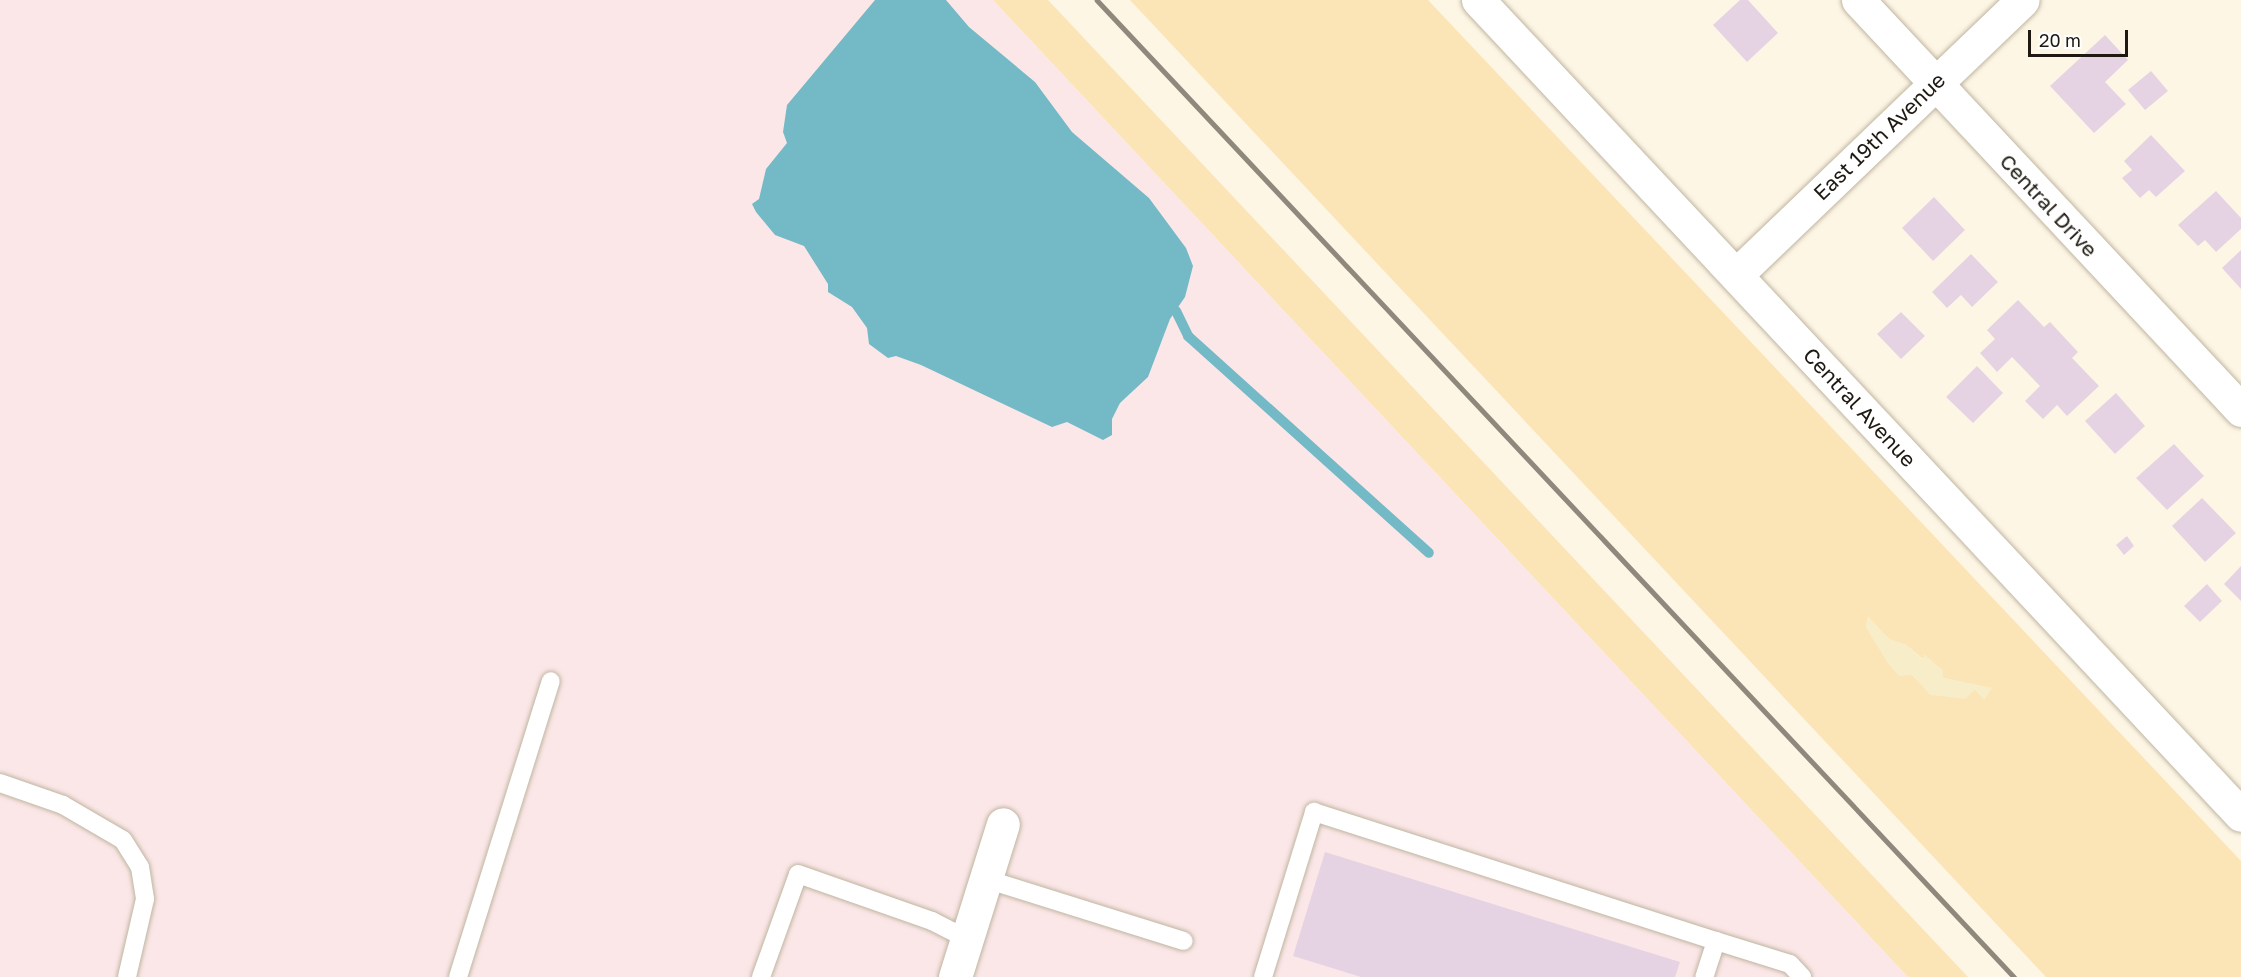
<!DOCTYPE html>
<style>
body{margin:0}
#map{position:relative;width:2241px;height:977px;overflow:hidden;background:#fef6e5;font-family:"Golos Text",sans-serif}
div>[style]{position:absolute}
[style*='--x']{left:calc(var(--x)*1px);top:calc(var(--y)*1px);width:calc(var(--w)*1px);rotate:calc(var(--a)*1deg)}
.industrial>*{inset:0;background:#fce7e8}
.green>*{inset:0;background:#fbe4b6}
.sand>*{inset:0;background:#f7edc8}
.water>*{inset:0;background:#74b9c6}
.stream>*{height:10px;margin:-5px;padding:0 5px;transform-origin:5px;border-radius:5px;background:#74b9c6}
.building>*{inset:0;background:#e5d3e4}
.roads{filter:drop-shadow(0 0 2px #bfb5a1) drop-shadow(0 0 2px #bfb5a1)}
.service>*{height:18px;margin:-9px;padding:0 9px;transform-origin:9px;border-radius:9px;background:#fff}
.minor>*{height:33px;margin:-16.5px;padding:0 16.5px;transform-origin:16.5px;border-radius:16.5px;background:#fff}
.tertiary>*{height:33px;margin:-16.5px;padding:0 16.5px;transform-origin:16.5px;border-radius:16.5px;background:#fff}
.secondary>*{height:33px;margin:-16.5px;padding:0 16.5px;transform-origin:16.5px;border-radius:16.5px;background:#fff}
.rail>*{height:4.5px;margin:-2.25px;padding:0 2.25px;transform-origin:2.25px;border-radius:2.25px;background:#8f897d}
span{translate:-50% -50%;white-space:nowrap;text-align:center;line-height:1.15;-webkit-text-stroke:4.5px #fff;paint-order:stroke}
.street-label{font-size:21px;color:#1e1a13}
.scale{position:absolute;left:2028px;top:30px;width:100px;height:27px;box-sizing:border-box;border:3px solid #1e1a13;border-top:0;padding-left:8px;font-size:18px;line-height:21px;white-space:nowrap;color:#1e1a13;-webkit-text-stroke:4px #fff;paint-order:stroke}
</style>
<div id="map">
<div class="industrial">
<i style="clip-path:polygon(0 0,993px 0,1908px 977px,0 977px)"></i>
</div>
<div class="green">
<i style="clip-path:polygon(993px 0,1048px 0,1968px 977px,1908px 977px)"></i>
<i style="clip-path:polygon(evenodd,1130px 0,1428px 0,2241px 861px,2241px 977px,2046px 977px,1130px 0,1868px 617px,1889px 639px,1906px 645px,1923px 659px,1925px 655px,1943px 678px,1991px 688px,1931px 695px,1912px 675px,1899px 675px,1888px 663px,1866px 627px,1868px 617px)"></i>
</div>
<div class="sand">
<i style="clip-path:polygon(1868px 616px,1889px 639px,1906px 645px,1922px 659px,1925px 655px,1943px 670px,1943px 678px,1992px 688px,1984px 700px,1975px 690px,1965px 699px,1931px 695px,1912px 675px,1899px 676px,1888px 663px,1866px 627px)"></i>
</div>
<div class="water">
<i style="clip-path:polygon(875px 0,946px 0,969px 27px,1035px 82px,1072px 132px,1149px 198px,1186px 248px,1193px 266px,1185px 297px,1170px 319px,1148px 377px,1120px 403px,1112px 419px,1112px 435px,1103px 440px,1067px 422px,1052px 427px,921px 365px,896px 356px,888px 358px,869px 344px,867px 328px,852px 307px,828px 292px,828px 284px,804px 246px,775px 235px,756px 212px,752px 204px,759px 199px,766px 169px,787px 143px,783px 132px,787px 105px)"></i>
</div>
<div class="stream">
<i style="--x:1176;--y:311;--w:28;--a:64"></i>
<i style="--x:1188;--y:336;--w:324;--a:42"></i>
</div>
<div class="building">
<i style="clip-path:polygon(1740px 0,1748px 0,1778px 33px,1747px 62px,1713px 25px)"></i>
<i style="clip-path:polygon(2105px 35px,2128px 60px,2105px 82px,2126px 104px,2094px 133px,2050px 86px)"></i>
<i style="clip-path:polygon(2151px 71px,2168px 91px,2145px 110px,2128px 90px)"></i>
<i style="clip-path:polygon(2151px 135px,2185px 171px,2156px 197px,2149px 190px,2140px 198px,2122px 178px,2132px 170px,2124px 161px)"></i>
<i style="clip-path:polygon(2216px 191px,2241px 218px,2241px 229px,2216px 252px,2205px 240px,2198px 246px,2178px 225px)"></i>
<i style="clip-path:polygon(1934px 197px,1965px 230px,1933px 261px,1902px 228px)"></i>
<i style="clip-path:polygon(2241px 250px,2241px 289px,2222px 268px)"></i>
<i style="clip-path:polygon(1971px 254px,1998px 282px,1972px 307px,1961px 295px,1947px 308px,1932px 292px)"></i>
<i style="clip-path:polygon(2018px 300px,2044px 327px,2050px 322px,2078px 352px,2072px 358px,2099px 386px,2067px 416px,2057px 405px,2043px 419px,2025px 401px,2040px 386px,2012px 357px,1997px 372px,1980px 353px,1995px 339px,1987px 330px)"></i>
<i style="clip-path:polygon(1901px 312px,1925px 336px,1901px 359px,1877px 334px)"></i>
<i style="clip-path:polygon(1977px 366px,2003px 393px,1973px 423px,1946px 397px)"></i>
<i style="clip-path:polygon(2116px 393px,2145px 426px,2115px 454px,2085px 421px)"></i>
<i style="clip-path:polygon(2174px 444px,2204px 476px,2167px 510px,2136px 478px)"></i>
<i style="clip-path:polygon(2202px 498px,2236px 533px,2205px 562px,2172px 526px)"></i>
<i style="clip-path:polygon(2127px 536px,2134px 546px,2124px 555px,2116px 545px)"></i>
<i style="clip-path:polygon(2241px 566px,2241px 601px,2224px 584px)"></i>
<i style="clip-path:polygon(2207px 584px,2222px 601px,2200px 622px,2184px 606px)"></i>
<i style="clip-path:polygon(1325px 852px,1680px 962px,1675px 977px,1361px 977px,1293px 956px)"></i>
</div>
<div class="roads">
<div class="service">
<i style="--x:0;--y:783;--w:67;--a:19.2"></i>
<i style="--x:63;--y:805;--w:69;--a:30.3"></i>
<i style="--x:123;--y:840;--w:32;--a:58"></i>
<i style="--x:140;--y:867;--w:32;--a:81"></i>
<i style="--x:145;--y:899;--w:80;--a:103"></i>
<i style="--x:986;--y:879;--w:207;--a:17.4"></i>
<i style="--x:1716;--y:941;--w:77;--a:17.3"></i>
<i style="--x:1790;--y:964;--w:18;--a:47"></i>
<i style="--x:458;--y:977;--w:310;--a:-72.6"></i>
<i style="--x:761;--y:977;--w:109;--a:-70.2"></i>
<i style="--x:798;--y:874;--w:142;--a:19.3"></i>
<i style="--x:932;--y:921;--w:39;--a:27"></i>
<i style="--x:1263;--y:977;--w:173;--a:-72.8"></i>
<i style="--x:1314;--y:812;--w:422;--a:17.8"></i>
<i style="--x:1716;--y:941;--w:38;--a:108"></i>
</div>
<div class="minor">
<i style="--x:1858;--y:0;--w:561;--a:46.95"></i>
<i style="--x:955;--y:977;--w:160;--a:-72.6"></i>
</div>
<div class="tertiary">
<i style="--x:1736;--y:275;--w:397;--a:-43.8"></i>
</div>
<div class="secondary">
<i style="--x:1478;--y:0;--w:1116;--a:46.89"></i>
</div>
</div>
<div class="rail">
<i style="--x:1097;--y:0;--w:1340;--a:46.81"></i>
</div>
<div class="street-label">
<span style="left:1879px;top:136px;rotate:-44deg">East 19th Avenue</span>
<span style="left:2049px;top:205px;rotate:47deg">Central Drive</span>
<span style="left:1860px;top:407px;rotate:47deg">Central Avenue</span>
</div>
<div class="scale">20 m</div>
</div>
